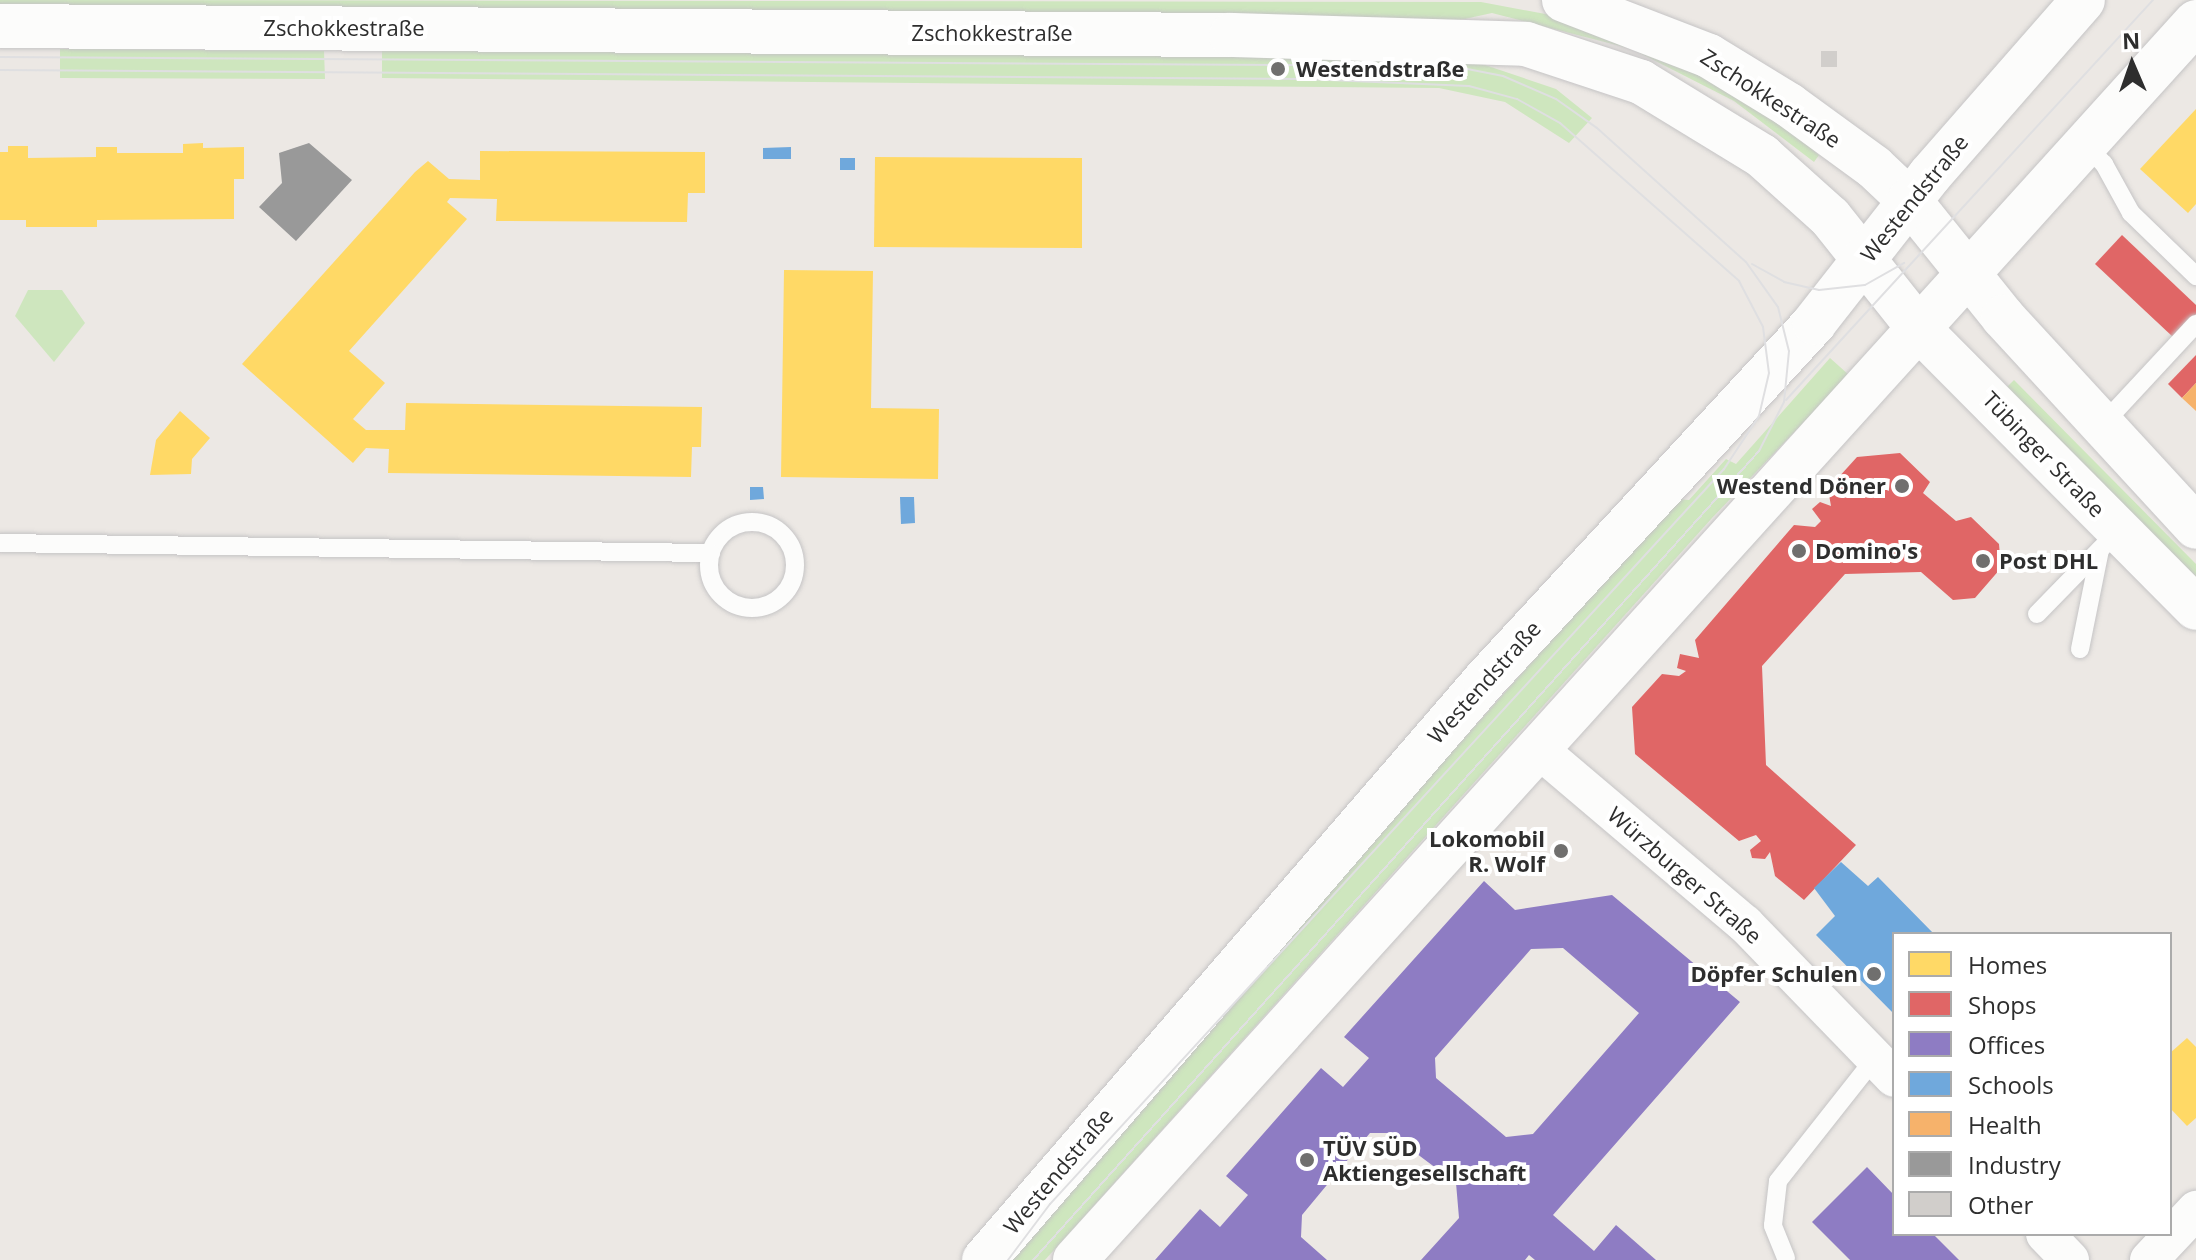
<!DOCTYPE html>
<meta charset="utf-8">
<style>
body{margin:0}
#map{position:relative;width:2196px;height:1260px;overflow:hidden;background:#ece8e4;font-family:"Open Sans",sans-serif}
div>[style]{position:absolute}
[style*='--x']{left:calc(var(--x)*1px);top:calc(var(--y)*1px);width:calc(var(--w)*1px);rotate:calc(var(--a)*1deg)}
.green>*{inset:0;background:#cee6be}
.homes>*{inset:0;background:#ffd966}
.shops>*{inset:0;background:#e06666}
.offices>*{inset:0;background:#8e7cc3}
.schools>*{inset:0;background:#6fa8dc}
.health>*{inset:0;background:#f6b26b}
.industry>*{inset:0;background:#999}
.building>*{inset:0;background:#d1cecb}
.roads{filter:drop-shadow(0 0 2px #c5c4c5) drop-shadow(0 0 2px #c5c4c5)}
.service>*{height:18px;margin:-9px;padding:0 9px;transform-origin:9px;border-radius:9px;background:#fcfcfb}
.service>.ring{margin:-9px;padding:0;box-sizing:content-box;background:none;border:18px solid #fcfcfb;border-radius:50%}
.minor>*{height:38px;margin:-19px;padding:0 19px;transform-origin:19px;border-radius:19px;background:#fcfcfb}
.secondary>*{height:44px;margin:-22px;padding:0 22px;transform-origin:22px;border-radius:22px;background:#fcfcfb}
.tram>*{height:2px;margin:-1px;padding:0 1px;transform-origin:1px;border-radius:1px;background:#dfdfe1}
.dots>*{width:22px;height:22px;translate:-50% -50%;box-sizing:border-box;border:4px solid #fff;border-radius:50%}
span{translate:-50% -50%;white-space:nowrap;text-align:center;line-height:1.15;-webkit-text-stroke:8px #fff;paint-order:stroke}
.street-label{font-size:22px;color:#2e2e2e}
.poi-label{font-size:22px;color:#2e2e2e;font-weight:700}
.left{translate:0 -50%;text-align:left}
.right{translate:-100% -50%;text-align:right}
.legend{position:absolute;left:1892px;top:932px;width:280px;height:304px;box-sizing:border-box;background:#fff;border:2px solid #ababab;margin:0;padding:10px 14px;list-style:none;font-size:24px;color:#2e2e2e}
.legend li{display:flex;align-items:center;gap:16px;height:40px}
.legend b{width:40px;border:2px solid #ababab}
.north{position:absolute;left:2092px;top:24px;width:80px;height:80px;-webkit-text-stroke:6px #fff;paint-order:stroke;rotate:358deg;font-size:22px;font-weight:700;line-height:32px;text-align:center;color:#2e2e2e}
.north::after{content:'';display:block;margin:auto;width:28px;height:36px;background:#2e2e2e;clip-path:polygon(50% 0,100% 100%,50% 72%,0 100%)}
</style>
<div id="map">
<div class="green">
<i style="clip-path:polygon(0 0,1481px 2px,1556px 16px,1670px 57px,1768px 113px,1819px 155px,1814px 162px,1734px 101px,1632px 49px,1492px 13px,1451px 22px,0 9px)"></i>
<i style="clip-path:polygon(60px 49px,324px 51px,325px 79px,60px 78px)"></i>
<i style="clip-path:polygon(382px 50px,1428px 58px,1482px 64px,1556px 89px,1592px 118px,1569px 143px,1505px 102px,1439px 88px,382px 78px)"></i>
<i style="clip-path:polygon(28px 290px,62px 290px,85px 323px,54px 362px,15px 316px)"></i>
<i style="clip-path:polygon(1830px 358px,1849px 375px,1712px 518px,1045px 1260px,1000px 1260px,1677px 499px,1689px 500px,1726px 459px,1736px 464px)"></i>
<i style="clip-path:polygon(2014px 380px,2196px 564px,2196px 581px,2007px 387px)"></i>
</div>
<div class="homes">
<i style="clip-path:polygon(2196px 109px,2196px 204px,2188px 213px,2140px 169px)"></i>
<i style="clip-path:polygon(203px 143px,203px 148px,244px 147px,244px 179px,234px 179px,234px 219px,97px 220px,97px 227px,26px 227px,26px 220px,0 220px,0 152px,8px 152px,8px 146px,28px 146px,28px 158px,96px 157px,96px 147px,117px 147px,117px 153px,183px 153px,183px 144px)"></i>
<i style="clip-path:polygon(480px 151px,705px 152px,705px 193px,688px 193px,687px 222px,496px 221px,497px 199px,450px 198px,447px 202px,467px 219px,349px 351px,385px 383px,353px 419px,366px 430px,405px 430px,406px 403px,702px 407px,701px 447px,692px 447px,691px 477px,388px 473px,389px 449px,366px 448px,353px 463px,242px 364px,415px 172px,428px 161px,449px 179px,480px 180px)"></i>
<i style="clip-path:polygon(875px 157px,1082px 158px,1082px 248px,874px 247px)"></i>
<i style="clip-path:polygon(784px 270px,873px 271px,871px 408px,939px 409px,938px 479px,781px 477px)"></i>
<i style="clip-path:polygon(180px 411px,210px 438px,192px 459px,191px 474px,150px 475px,156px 440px)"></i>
<i style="clip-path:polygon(2187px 1038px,2196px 1047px,2196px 1118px,2187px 1126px,2170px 1108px,2170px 1053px)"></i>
</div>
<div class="shops">
<i style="clip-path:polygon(2122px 235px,2196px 305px,2196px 314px,2173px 337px,2095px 264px)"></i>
<i style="clip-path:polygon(2196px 355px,2196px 383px,2182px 398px,2168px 384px)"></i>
<i style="clip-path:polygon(1900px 453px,1930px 482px,1923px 493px,1956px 521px,1971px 517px,1999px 544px,2001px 568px,1975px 598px,1953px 600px,1921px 572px,1845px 574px,1762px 666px,1766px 765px,1856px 845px,1804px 900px,1775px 876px,1770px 852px,1765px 859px,1752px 858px,1750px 850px,1761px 841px,1756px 835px,1739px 841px,1635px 754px,1632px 707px,1662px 674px,1679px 676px,1686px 671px,1677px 668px,1680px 654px,1699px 658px,1695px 640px,1794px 525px,1815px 527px,1821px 521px,1812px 509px,1820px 502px,1831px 506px,1828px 489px,1857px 457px)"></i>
</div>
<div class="offices">
<i style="clip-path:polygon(evenodd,1484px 881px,1515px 910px,1612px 895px,1740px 1002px,1553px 1215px,1594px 1251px,1616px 1225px,1656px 1260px,1535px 1260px,1529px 1255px,1525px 1260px,1421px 1260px,1459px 1218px,1456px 1183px,1389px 1133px,1370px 1133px,1302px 1215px,1301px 1237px,1327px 1260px,1155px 1260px,1200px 1209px,1220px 1227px,1248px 1195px,1226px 1176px,1321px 1068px,1343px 1087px,1369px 1058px,1344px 1037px,1484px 881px,1563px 948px,1639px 1013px,1533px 1134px,1506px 1137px,1436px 1078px,1435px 1058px,1531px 949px,1563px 948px)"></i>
<i style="clip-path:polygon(1867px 1167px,1894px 1195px,1894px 1234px,1933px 1234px,1959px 1260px,1850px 1260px,1812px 1222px)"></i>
</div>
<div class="schools">
<i style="clip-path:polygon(791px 147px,791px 159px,763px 159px,763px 148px)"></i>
<i style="clip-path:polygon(840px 158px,855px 158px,855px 170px,840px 170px)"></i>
<i style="clip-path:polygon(750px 487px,763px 487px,764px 499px,750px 500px)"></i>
<i style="clip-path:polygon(900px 497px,914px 497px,915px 523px,901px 524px)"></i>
<i style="clip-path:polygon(1841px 862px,1868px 886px,1878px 877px,1934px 934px,1894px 934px,1894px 1014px,1816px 935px,1835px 916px,1814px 888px)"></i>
</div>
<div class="health">
<i style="clip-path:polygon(2196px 383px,2196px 411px,2182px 398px)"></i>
</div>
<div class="industry">
<i style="clip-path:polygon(309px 143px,352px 180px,296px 241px,259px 207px,282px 183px,279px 153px)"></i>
</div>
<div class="building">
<i style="clip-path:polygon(1821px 51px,1837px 51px,1837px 67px,1821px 67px)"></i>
</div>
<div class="roads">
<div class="service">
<i style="--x:2085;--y:145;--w:27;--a:45"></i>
<i style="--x:2104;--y:164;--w:56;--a:61.1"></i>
<i style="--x:2131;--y:213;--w:91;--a:44.1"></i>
<i style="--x:2102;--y:425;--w:138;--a:-47.1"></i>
<i class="ring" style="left:709px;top:522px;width:68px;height:68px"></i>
<i style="--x:0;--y:543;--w:711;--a:0.81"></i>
<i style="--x:2037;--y:614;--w:117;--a:-45.7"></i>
<i style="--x:2080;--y:649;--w:101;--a:-78.6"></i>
<i style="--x:1786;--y:1258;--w:35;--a:-112"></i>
<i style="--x:1773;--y:1225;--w:44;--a:-83.5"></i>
<i style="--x:1778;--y:1181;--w:157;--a:-51.7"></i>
</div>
<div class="minor">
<i style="--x:1536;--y:747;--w:274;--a:40.3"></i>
<i style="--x:1745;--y:924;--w:214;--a:45.9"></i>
<i style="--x:2045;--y:1234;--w:36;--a:46"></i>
<i style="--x:2149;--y:1260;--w:69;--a:-46.8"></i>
</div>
<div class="secondary">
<i style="--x:1564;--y:0;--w:155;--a:21.1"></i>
<i style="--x:1709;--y:56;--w:94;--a:31.5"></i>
<i style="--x:1789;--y:105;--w:105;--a:36.1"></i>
<i style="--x:1874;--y:167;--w:48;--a:43.3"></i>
<i style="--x:1909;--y:200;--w:150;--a:51.2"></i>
<i style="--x:2003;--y:317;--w:285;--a:47.4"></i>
<i style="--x:0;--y:26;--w:1231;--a:0.42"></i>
<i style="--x:1231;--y:35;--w:295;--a:1.7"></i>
<i style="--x:1526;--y:44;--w:121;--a:18.3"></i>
<i style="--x:1641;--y:82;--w:142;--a:31.4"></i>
<i style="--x:1762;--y:156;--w:91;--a:41.9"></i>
<i style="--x:1830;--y:217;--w:143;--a:51.5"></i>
<i style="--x:1919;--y:329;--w:393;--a:45.2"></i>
<i style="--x:984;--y:1260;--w:766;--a:-49.18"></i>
<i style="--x:1485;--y:680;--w:485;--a:-47.3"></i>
<i style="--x:1814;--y:323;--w:188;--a:-51.9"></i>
<i style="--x:1930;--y:175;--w:232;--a:-48.8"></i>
<i style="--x:1075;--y:1260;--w:1670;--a:-47.84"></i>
</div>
</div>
<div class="tram">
<i style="--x:0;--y:57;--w:1452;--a:0.36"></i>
<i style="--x:1452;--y:66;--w:52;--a:11.1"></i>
<i style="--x:1503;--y:76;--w:58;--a:23.5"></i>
<i style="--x:1556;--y:99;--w:50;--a:35.3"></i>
<i style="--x:1597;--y:128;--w:200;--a:42"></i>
<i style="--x:1746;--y:262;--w:55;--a:54.6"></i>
<i style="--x:1778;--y:307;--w:45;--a:76"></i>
<i style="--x:1789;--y:351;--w:51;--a:95.6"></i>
<i style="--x:1784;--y:402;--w:55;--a:117"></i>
<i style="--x:1759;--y:451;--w:1087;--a:131.9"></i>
<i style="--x:0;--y:70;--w:1306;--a:0.39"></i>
<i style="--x:1306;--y:79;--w:163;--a:2.5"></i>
<i style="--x:1469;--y:86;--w:50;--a:15.2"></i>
<i style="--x:1517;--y:99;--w:49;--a:29.2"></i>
<i style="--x:1560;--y:123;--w:239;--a:41.4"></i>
<i style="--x:1739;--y:281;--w:52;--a:62.4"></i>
<i style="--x:1763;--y:327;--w:46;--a:82.6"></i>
<i style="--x:1769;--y:373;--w:44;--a:103.1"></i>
<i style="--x:1759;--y:416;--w:64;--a:123.4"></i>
<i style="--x:1724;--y:469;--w:997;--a:132.52"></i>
<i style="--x:1050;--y:1204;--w:70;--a:126.9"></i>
<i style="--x:1752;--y:264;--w:37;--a:29"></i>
<i style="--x:1784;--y:282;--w:36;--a:13"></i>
<i style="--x:1819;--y:290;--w:46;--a:-6.2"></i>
<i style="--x:1865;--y:285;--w:45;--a:-29.4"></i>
<i style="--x:1786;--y:400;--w:543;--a:-47.46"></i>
</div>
<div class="dots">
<i style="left:1278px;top:69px;background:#706f6e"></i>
<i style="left:1902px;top:486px;background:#706f6e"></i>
<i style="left:1799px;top:551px;background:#706f6e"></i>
<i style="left:1983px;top:561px;background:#706f6e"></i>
<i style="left:1561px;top:851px;background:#706f6e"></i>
<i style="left:1874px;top:974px;background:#706f6e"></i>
<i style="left:1307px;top:1160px;background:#706f6e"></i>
</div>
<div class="street-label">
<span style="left:344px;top:28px">Zschokkestraße</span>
<span style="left:992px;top:33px">Zschokkestraße</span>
<span style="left:1771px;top:98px;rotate:33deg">Zschokkestraße</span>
<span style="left:1914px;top:198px;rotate:-51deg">Westendstraße</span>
<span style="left:2044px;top:454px;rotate:46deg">Tübinger Straße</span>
<span style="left:1484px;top:682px;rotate:-48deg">Westendstraße</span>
<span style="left:1685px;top:875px;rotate:41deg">Würzburger Straße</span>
<span style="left:1058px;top:1171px;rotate:-50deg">Westendstraße</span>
</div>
<div class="poi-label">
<span class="left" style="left:1296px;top:69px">Westendstraße</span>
<span class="right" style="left:1886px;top:486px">Westend Döner</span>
<span class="left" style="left:1815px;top:551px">Domino's</span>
<span class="left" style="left:1999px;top:561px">Post DHL</span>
<span class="right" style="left:1545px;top:851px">Lokomobil<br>R. Wolf</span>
<span class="right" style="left:1858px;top:974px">Döpfer Schulen</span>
<span class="left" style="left:1323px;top:1160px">TÜV SÜD<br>Aktiengesellschaft</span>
</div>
<ul class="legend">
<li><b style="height:22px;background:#ffd966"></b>Homes</li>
<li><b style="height:22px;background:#e06666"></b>Shops</li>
<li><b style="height:22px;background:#8e7cc3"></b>Offices</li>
<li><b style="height:22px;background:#6fa8dc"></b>Schools</li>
<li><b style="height:22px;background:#f6b26b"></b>Health</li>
<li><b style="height:22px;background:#999"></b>Industry</li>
<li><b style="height:22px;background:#d1cecb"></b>Other</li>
</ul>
<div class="north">N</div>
</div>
